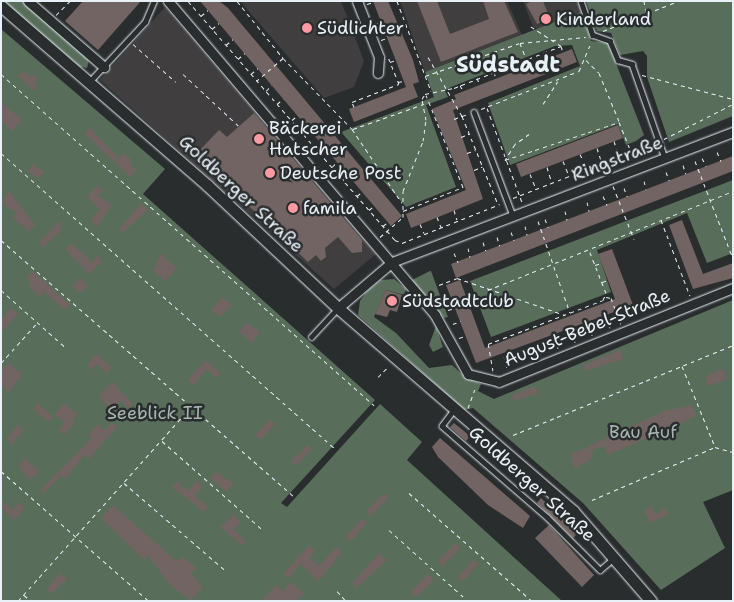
<!DOCTYPE html>
<meta charset="utf-8">
<style>
body{margin:0}
#map{position:relative;width:734px;height:602px;overflow:hidden;background:#2a2d2e;font-family:"Shantell Sans",sans-serif}
div>[style]{position:absolute}
[style*='--x']{left:calc(var(--x)*1px);top:calc(var(--y)*1px);width:calc(var(--w)*1px);rotate:calc(var(--a)*1deg)}
.built>*{inset:0;background:#403e3e}
.green>*{inset:0;background:#586e5a}
.building>*{inset:0;background:#726462}
.path>*{height:1px;margin-top:-0.5px;transform-origin:0;background:repeating-linear-gradient(90deg,#e8f1f8 0 4px,transparent 0 8px)}
.roads{filter:drop-shadow(0 0 1px #e8f1f8) drop-shadow(0 0 1px #e8f1f8)}
.lane>*{height:4.5px;margin:-2.25px;padding:0 2.25px;transform-origin:2.25px;border-radius:2.25px;background:#2a2d2e}
.street>*{height:9px;margin:-4.5px;padding:0 4.5px;transform-origin:4.5px;border-radius:4.5px;background:#2a2d2e}
.secondary>*{height:11px;margin:-5.5px;padding:0 5.5px;transform-origin:5.5px;border-radius:5.5px;background:#2a2d2e}
.dots>*{width:14px;height:14px;translate:-50% -50%;box-sizing:border-box;border:2px solid #2a2d2e;border-radius:50%}
span{translate:-50% -50%;white-space:nowrap;text-align:center;line-height:1.15;-webkit-text-stroke:5px #2a2d2e;paint-order:stroke}
.poi-label{font-size:18px;color:#e8f1f8}
.left{translate:0 -50%;text-align:left}
.street-label{font-size:18px;color:#e8f1f8}
.park-label{font-size:18px;color:#a7b6b1}
.district-label{font-size:22px;color:#e8f1f8;font-weight:700}
.frame{position:absolute;inset:0;border:2px solid #e8f1f8;pointer-events:none}
</style>
<div id="map">
<div class="built">
<i style="clip-path:polygon(240px 1px,341px 1px,364px 61px,354px 87px,324px 98px)"></i>
<i style="clip-path:polygon(400px 1px,507px 1px,522px 35px,425px 72px)"></i>
<i style="clip-path:polygon(523px 1px,577px 1px,581px 12px,538px 29px,533px 27px)"></i>
<i style="clip-path:polygon(165px 7px,376px 254px,334px 289px,100px 80px)"></i>
</div>
<div class="green">
<i style="clip-path:polygon(3px 1px,23px 1px,89px 60px,87px 68px,76px 66px)"></i>
<i style="clip-path:polygon(586px 1px,733px 1px,733px 116px,669px 142px,647px 77px,647px 56px,643px 51px,620px 55px,611px 33px,597px 31px)"></i>
<i style="clip-path:polygon(581px 12px,591px 41px,608px 43px,644px 135px,636px 141px,626px 145px,618px 124px,510px 165px,488px 103px,580px 66px,572px 45px,555px 46px,451px 87px,445px 91px,448px 97px,426px 105px,456px 187px,406px 207px,341px 132px,434px 97px,425px 72px)"></i>
<i style="clip-path:polygon(1px 29px,165px 169px,143px 194px,375px 400px,281px 503px,287px 507px,380px 404px,422px 442px,407px 460px,562px 601px,1px 601px)"></i>
<i style="clip-path:polygon(733px 180px,733px 253px,707px 263px,687px 213px,597px 250px,611px 292px,491px 337px,470px 281px)"></i>
<i style="clip-path:polygon(430px 271px,431px 271px,448px 317px,444px 318px,412px 280px)"></i>
<i style="clip-path:polygon(394px 279px,406px 289px,404px 295px,386px 290px,374px 317px,396px 333px,429px 368px,452px 365px,466px 378px,481px 384px,478px 391px,494px 399px,733px 300px,733px 490px,703px 502px,725px 548px,661px 590px,583px 503px,473px 408px,464px 410px,358px 315px,360px 301px,367px 291px,381px 280px)"></i>
<i style="clip-path:polygon(436px 326px,443px 347px,433px 352px,429px 345px)"></i>
</div>
<div class="building">
<i style="clip-path:polygon(83px 1px,141px 1px,98px 50px,65px 21px)"></i>
<i style="clip-path:polygon(200px 1px,219px 1px,228px 8px,402px 216px,391px 226px)"></i>
<i style="clip-path:polygon(373px 1px,388px 1px,413px 60px,419px 82px,413px 84px,418px 97px,354px 122px,349px 109px,406px 87px)"></i>
<i style="clip-path:polygon(417px 1px,437px 1px,450px 34px,489px 19px,483px 1px,504px 1px,518px 32px,441px 62px)"></i>
<i style="clip-path:polygon(532px 1px,543px 1px,550px 19px,537px 24px,526px 4px)"></i>
<i style="clip-path:polygon(572px 49px,577px 62px,453px 110px,483px 199px,411px 228px,406px 214px,466px 190px,432px 109px,456px 99px,454px 95px)"></i>
<i style="clip-path:polygon(23px 71px,30px 77px,33px 74px,38px 78px,34px 91px,18px 76px)"></i>
<i style="clip-path:polygon(1px 102px,22px 120px,12px 131px,1px 122px)"></i>
<i style="clip-path:polygon(254px 113px,362px 240px,362px 252px,352px 253px,338px 237px,325px 248px,326px 257px,321px 261px,316px 255px,308px 262px,195px 155px,219px 130px,227px 137px)"></i>
<i style="clip-path:polygon(618px 125px,623px 138px,521px 177px,516px 164px)"></i>
<i style="clip-path:polygon(90px 128px,119px 158px,124px 153px,132px 160px,129px 163px,137px 170px,130px 177px,85px 134px)"></i>
<i style="clip-path:polygon(733px 156px,733px 171px,456px 278px,451px 264px)"></i>
<i style="clip-path:polygon(34px 164px,44px 172px,38px 179px,28px 171px)"></i>
<i style="clip-path:polygon(97px 185px,103px 191px,98px 195px,112px 205px,97px 227px,90px 221px,100px 209px,87px 197px)"></i>
<i style="clip-path:polygon(9px 191px,35px 225px,29px 232px,13px 217px,17px 213px,1px 203px)"></i>
<i style="clip-path:polygon(141px 203px,148px 209px,123px 233px,119px 229px)"></i>
<i style="clip-path:polygon(60px 220px,61px 231px,44px 247px,39px 242px)"></i>
<i style="clip-path:polygon(682px 220px,703px 274px,733px 263px,733px 278px,693px 289px,669px 225px)"></i>
<i style="clip-path:polygon(71px 243px,92px 262px,97px 256px,102px 261px,89px 274px,65px 249px)"></i>
<i style="clip-path:polygon(612px 249px,633px 305px,476px 363px,446px 285px,460px 280px,485px 348px,615px 299px,598px 254px)"></i>
<i style="clip-path:polygon(161px 254px,177px 268px,165px 281px,153px 271px)"></i>
<i style="clip-path:polygon(33px 271px,70px 305px,65px 310px,44px 292px,40px 297px,28px 286px,31px 283px,26px 278px)"></i>
<i style="clip-path:polygon(80px 278px,88px 285px,80px 293px,72px 286px)"></i>
<i style="clip-path:polygon(386px 290px,402px 295px,397px 312px,390px 310px,387px 317px,375px 314px)"></i>
<i style="clip-path:polygon(222px 297px,232px 305px,220px 317px,211px 310px)"></i>
<i style="clip-path:polygon(11px 308px,18px 314px,1px 333px,1px 319px)"></i>
<i style="clip-path:polygon(247px 322px,260px 332px,252px 343px,239px 332px)"></i>
<i style="clip-path:polygon(620px 350px,623px 359px,585px 371px,583px 365px)"></i>
<i style="clip-path:polygon(96px 354px,112px 368px,107px 373px,97px 364px,92px 370px,87px 365px)"></i>
<i style="clip-path:polygon(206px 360px,220px 373px,216px 378px,207px 369px,193px 385px,188px 380px)"></i>
<i style="clip-path:polygon(8px 363px,22px 374px,9px 392px,1px 386px,1px 371px)"></i>
<i style="clip-path:polygon(723px 369px,727px 379px,708px 386px,705px 376px)"></i>
<i style="clip-path:polygon(112px 382px,133px 404px,128px 408px,121px 401px,112px 410px,99px 397px)"></i>
<i style="clip-path:polygon(536px 386px,538px 393px,514px 401px,512px 395px)"></i>
<i style="clip-path:polygon(38px 403px,53px 417px,48px 422px,33px 409px)"></i>
<i style="clip-path:polygon(64px 403px,78px 414px,72px 421px,75px 424px,64px 434px,58px 430px,64px 423px,55px 414px)"></i>
<i style="clip-path:polygon(692px 405px,697px 416px,608px 455px,604px 446px,591px 451px,593px 458px,575px 469px,570px 455px,662px 412px)"></i>
<i style="clip-path:polygon(269px 420px,275px 424px,261px 440px,255px 435px)"></i>
<i style="clip-path:polygon(111px 422px,117px 427px,89px 459px,84px 455px,65px 479px,61px 475px,44px 494px,40px 490px,92px 438px,88px 435px,98px 424px,105px 430px)"></i>
<i style="clip-path:polygon(454px 423px,470px 436px,466px 441px,450px 427px)"></i>
<i style="clip-path:polygon(18px 425px,24px 430px,12px 444px,6px 440px)"></i>
<i style="clip-path:polygon(440px 438px,530px 516px,523px 528px,488px 505px,438px 457px,432px 447px)"></i>
<i style="clip-path:polygon(308px 445px,312px 449px,295px 466px,291px 461px)"></i>
<i style="clip-path:polygon(25px 459px,39px 471px,31px 480px,18px 467px)"></i>
<i style="clip-path:polygon(216px 472px,234px 484px,227px 492px,210px 478px)"></i>
<i style="clip-path:polygon(196px 481px,203px 487px,195px 496px,208px 507px,204px 512px,172px 487px,177px 482px,188px 491px)"></i>
<i style="clip-path:polygon(384px 493px,388px 498px,371px 516px,366px 511px)"></i>
<i style="clip-path:polygon(541px 498px,578px 533px,573px 538px,537px 503px)"></i>
<i style="clip-path:polygon(1px 500px,13px 510px,19px 502px,25px 507px,15px 520px,1px 508px)"></i>
<i style="clip-path:polygon(113px 505px,176px 561px,184px 557px,196px 568px,191px 574px,203px 587px,191px 600px,172px 587px,148px 556px,144px 560px,101px 518px)"></i>
<i style="clip-path:polygon(652px 507px,655px 514px,666px 508px,668px 514px,650px 523px,644px 510px)"></i>
<i style="clip-path:polygon(234px 515px,241px 522px,233px 529px,246px 541px,242px 545px,220px 527px)"></i>
<i style="clip-path:polygon(362px 519px,367px 523px,351px 542px,345px 537px)"></i>
<i style="clip-path:polygon(549px 525px,594px 575px,582px 587px,535px 538px)"></i>
<i style="clip-path:polygon(455px 543px,460px 548px,443px 566px,438px 561px)"></i>
<i style="clip-path:polygon(309px 545px,315px 551px,309px 558px,319px 566px,336px 547px,342px 552px,318px 582px,301px 564px,288px 578px,283px 574px)"></i>
<i style="clip-path:polygon(379px 553px,387px 560px,357px 588px,352px 583px)"></i>
<i style="clip-path:polygon(473px 560px,478px 564px,463px 582px,458px 577px)"></i>
<i style="clip-path:polygon(60px 573px,67px 579px,52px 594px,47px 589px)"></i>
<i style="clip-path:polygon(428px 574px,434px 579px,416px 598px,410px 592px)"></i>
<i style="clip-path:polygon(290px 582px,304px 593px,296px 601px,262px 601px,276px 585px,283px 591px)"></i>
</div>
<div class="path">
<i style="--x:188;--y:1;--w:316;--a:49.1"></i>
<i style="--x:395;--y:240;--w:8;--a:23"></i>
<i style="--x:402;--y:243;--w:105;--a:-21.7"></i>
<i style="--x:237;--y:1;--w:73;--a:51.1"></i>
<i style="--x:283;--y:58;--w:35;--a:139"></i>
<i style="--x:397;--y:1;--w:96;--a:69.3"></i>
<i style="--x:644;--y:1;--w:12;--a:81"></i>
<i style="--x:367;--y:4;--w:7;--a:-16"></i>
<i style="--x:56;--y:15;--w:20;--a:-45"></i>
<i style="--x:201;--y:16;--w:9;--a:-41"></i>
<i style="--x:375;--y:24;--w:6;--a:-18"></i>
<i style="--x:212;--y:29;--w:9;--a:-41"></i>
<i style="--x:603;--y:31;--w:81;--a:-21.8"></i>
<i style="--x:381;--y:40;--w:6;--a:-18"></i>
<i style="--x:520;--y:43;--w:25;--a:69"></i>
<i style="--x:133;--y:44;--w:57;--a:41.5"></i>
<i style="--x:226;--y:45;--w:9;--a:-41"></i>
<i style="--x:561;--y:46;--w:6;--a:72"></i>
<i style="--x:544;--y:53;--w:7;--a:63"></i>
<i style="--x:428;--y:57;--w:68;--a:60"></i>
<i style="--x:462;--y:116;--w:95;--a:67.8"></i>
<i style="--x:283;--y:58;--w:99;--a:45.8"></i>
<i style="--x:352;--y:129;--w:89;--a:56"></i>
<i style="--x:238;--y:59;--w:9;--a:-41"></i>
<i style="--x:586;--y:60;--w:18;--a:45"></i>
<i style="--x:599;--y:73;--w:52;--a:67.4"></i>
<i style="--x:390;--y:62;--w:6;--a:-18"></i>
<i style="--x:511;--y:65;--w:7;--a:74"></i>
<i style="--x:494;--y:72;--w:6;--a:72"></i>
<i style="--x:1;--y:74;--w:499;--a:41.6"></i>
<i style="--x:183;--y:74;--w:79;--a:43"></i>
<i style="--x:251;--y:74;--w:9;--a:-41"></i>
<i style="--x:642;--y:75;--w:94;--a:14.8"></i>
<i style="--x:425;--y:76;--w:101;--a:-19.2"></i>
<i style="--x:520;--y:43;--w:66;--a:-5.2"></i>
<i style="--x:477;--y:78;--w:8;--a:67"></i>
<i style="--x:398;--y:82;--w:6;--a:-9"></i>
<i style="--x:460;--y:85;--w:7;--a:63"></i>
<i style="--x:266;--y:91;--w:8;--a:-45"></i>
<i style="--x:277;--y:104;--w:8;--a:-40"></i>
<i style="--x:543;--y:104;--w:27;--a:-57"></i>
<i style="--x:354;--y:107;--w:5;--a:-112"></i>
<i style="--x:352;--y:102;--w:50;--a:-21"></i>
<i style="--x:399;--y:84;--w:29;--a:-112"></i>
<i style="--x:487;--y:108;--w:100;--a:69.6"></i>
<i style="--x:481;--y:109;--w:105;--a:-21.2"></i>
<i style="--x:579;--y:71;--w:30;--a:-67"></i>
<i style="--x:462;--y:116;--w:6;--a:-18"></i>
<i style="--x:454;--y:119;--w:9;--a:-21"></i>
<i style="--x:292;--y:120;--w:8;--a:-40"></i>
<i style="--x:353;--y:129;--w:75;--a:-19.4"></i>
<i style="--x:304;--y:134;--w:7;--a:-45"></i>
<i style="--x:529;--y:134;--w:17;--a:144"></i>
<i style="--x:515;--y:144;--w:19;--a:122"></i>
<i style="--x:505;--y:160;--w:120;--a:-18.4"></i>
<i style="--x:619;--y:122;--w:31;--a:68"></i>
<i style="--x:461;--y:137;--w:9;--a:-21"></i>
<i style="--x:664;--y:139;--w:77;--a:-26.9"></i>
<i style="--x:614;--y:141;--w:16;--a:72"></i>
<i style="--x:597;--y:148;--w:16;--a:72"></i>
<i style="--x:318;--y:150;--w:7;--a:-45"></i>
<i style="--x:717;--y:152;--w:10;--a:66"></i>
<i style="--x:1;--y:153;--w:446;--a:41.5"></i>
<i style="--x:467;--y:153;--w:9;--a:-18"></i>
<i style="--x:580;--y:154;--w:17;--a:65"></i>
<i style="--x:702;--y:158;--w:9;--a:63"></i>
<i style="--x:563;--y:161;--w:16;--a:68"></i>
<i style="--x:695;--y:161;--w:102;--a:68.7"></i>
<i style="--x:683;--y:165;--w:9;--a:72"></i>
<i style="--x:332;--y:167;--w:7;--a:-45"></i>
<i style="--x:547;--y:167;--w:17;--a:73"></i>
<i style="--x:474;--y:170;--w:9;--a:-21"></i>
<i style="--x:666;--y:172;--w:9;--a:69"></i>
<i style="--x:530;--y:174;--w:16;--a:68"></i>
<i style="--x:343;--y:180;--w:8;--a:-40"></i>
<i style="--x:644;--y:181;--w:8;--a:76"></i>
<i style="--x:613;--y:186;--w:57;--a:68.4"></i>
<i style="--x:624;--y:188;--w:9;--a:69"></i>
<i style="--x:357;--y:196;--w:6;--a:-39"></i>
<i style="--x:603;--y:196;--w:10;--a:66"></i>
<i style="--x:513;--y:198;--w:151;--a:-21.3"></i>
<i style="--x:587;--y:202;--w:9;--a:77"></i>
<i style="--x:369;--y:210;--w:6;--a:-39"></i>
<i style="--x:454;--y:210;--w:10;--a:73"></i>
<i style="--x:403;--y:211;--w:65;--a:-21.8"></i>
<i style="--x:463;--y:187;--w:99;--a:-111.9"></i>
<i style="--x:565;--y:211;--w:9;--a:77"></i>
<i style="--x:437;--y:217;--w:11;--a:68"></i>
<i style="--x:545;--y:219;--w:9;--a:69"></i>
<i style="--x:661;--y:220;--w:81;--a:69.1"></i>
<i style="--x:538;--y:221;--w:97;--a:70.8"></i>
<i style="--x:420;--y:224;--w:10;--a:66"></i>
<i style="--x:383;--y:226;--w:6;--a:-39"></i>
<i style="--x:525;--y:226;--w:9;--a:77"></i>
<i style="--x:511;--y:232;--w:9;--a:69"></i>
<i style="--x:380;--y:237;--w:30;--a:-41"></i>
<i style="--x:403;--y:217;--w:26;--a:-90"></i>
<i style="--x:403;--y:191;--w:54;--a:-68.2"></i>
<i style="--x:423;--y:141;--w:21;--a:-82"></i>
<i style="--x:426;--y:120;--w:21;--a:-101"></i>
<i style="--x:422;--y:99;--w:6;--a:-59"></i>
<i style="--x:425;--y:94;--w:30;--a:-12"></i>
<i style="--x:454;--y:88;--w:115;--a:-21.4"></i>
<i style="--x:561;--y:46;--w:37;--a:-147"></i>
<i style="--x:497;--y:237;--w:9;--a:72"></i>
<i style="--x:1;--y:240;--w:388;--a:41.2"></i>
<i style="--x:483;--y:242;--w:9;--a:72"></i>
<i style="--x:468;--y:248;--w:9;--a:77"></i>
<i style="--x:454;--y:253;--w:10;--a:66"></i>
<i style="--x:595;--y:265;--w:7;--a:-16"></i>
<i style="--x:602;--y:282;--w:6;--a:-18"></i>
<i style="--x:439;--y:285;--w:19;--a:-21"></i>
<i style="--x:457;--y:278;--w:114;--a:18.9"></i>
<i style="--x:1;--y:290;--w:86;--a:41.7"></i>
<i style="--x:488;--y:290;--w:264;--a:-22"></i>
<i style="--x:443;--y:296;--w:7;--a:-27"></i>
<i style="--x:606;--y:297;--w:5;--a:11"></i>
<i style="--x:611;--y:298;--w:28;--a:69"></i>
<i style="--x:448;--y:310;--w:7;--a:-16"></i>
<i style="--x:605;--y:318;--w:11;--a:63"></i>
<i style="--x:453;--y:324;--w:8;--a:-23"></i>
<i style="--x:588;--y:324;--w:12;--a:70"></i>
<i style="--x:571;--y:331;--w:12;--a:70"></i>
<i style="--x:554;--y:337;--w:12;--a:70"></i>
<i style="--x:459;--y:338;--w:6;--a:-18"></i>
<i style="--x:537;--y:343;--w:13;--a:72"></i>
<i style="--x:520;--y:350;--w:12;--a:66"></i>
<i style="--x:504;--y:356;--w:12;--a:76"></i>
<i style="--x:1;--y:363;--w:54;--a:-48"></i>
<i style="--x:682;--y:366;--w:87;--a:67.8"></i>
<i style="--x:715;--y:447;--w:19;--a:16"></i>
<i style="--x:493;--y:371;--w:27;--a:-100"></i>
<i style="--x:488;--y:344;--w:123;--a:-20.9"></i>
<i style="--x:603;--y:300;--w:8;--a:-67"></i>
<i style="--x:606;--y:293;--w:46;--a:-111.6"></i>
<i style="--x:378;--y:377;--w:16;--a:-45"></i>
<i style="--x:468;--y:408;--w:23;--a:-70"></i>
<i style="--x:513;--y:435;--w:238;--a:-22.2"></i>
<i style="--x:162;--y:441;--w:135;--a:41.4"></i>
<i style="--x:1;--y:471;--w:197;--a:41.3"></i>
<i style="--x:124;--y:483;--w:135;--a:40.8"></i>
<i style="--x:409;--y:493;--w:164;--a:41.3"></i>
<i style="--x:592;--y:500;--w:134;--a:-23.3"></i>
<i style="--x:389;--y:530;--w:106;--a:41.9"></i>
<i style="--x:337;--y:591;--w:13;--a:48"></i>
<i style="--x:24;--y:595;--w:9;--a:41"></i>
<i style="--x:18;--y:601;--w:259;--a:-48.3"></i>
</div>
<div class="roads">
<div class="lane">
<i style="--x:581;--y:1;--w:36;--a:71"></i>
<i style="--x:593;--y:35;--w:18;--a:19"></i>
<i style="--x:610;--y:41;--w:21;--a:67"></i>
<i style="--x:618;--y:60;--w:15;--a:16"></i>
<i style="--x:632;--y:64;--w:100;--a:70.7"></i>
<i style="--x:90;--y:81;--w:81;--a:-47"></i>
<i style="--x:145;--y:22;--w:23;--a:-67"></i>
<i style="--x:474;--y:112;--w:111;--a:69.4"></i>
<i style="--x:311;--y:337;--w:38;--a:-47"></i>
<i style="--x:455;--y:409;--w:21;--a:127"></i>
<i style="--x:442;--y:426;--w:139;--a:40.9"></i>
<i style="--x:547;--y:517;--w:75;--a:45"></i>
<i style="--x:600;--y:570;--w:18;--a:-41"></i>
</div>
<div class="street">
<i style="--x:28;--y:1;--w:101;--a:41"></i>
<i style="--x:168;--y:1;--w:412;--a:49.6"></i>
<i style="--x:435;--y:315;--w:68;--a:60.8"></i>
<i style="--x:468;--y:374;--w:32;--a:14"></i>
<i style="--x:499;--y:382;--w:252;--a:-21.9"></i>
<i style="--x:357;--y:1;--w:60;--a:68.6"></i>
<i style="--x:379;--y:57;--w:16;--a:94"></i>
<i style="--x:338;--y:308;--w:71;--a:-40.4"></i>
<i style="--x:392;--y:262;--w:365;--a:-20.9"></i>
</div>
<div class="secondary">
<i style="--x:1;--y:6;--w:273;--a:41"></i>
<i style="--x:207;--y:185;--w:180;--a:43.2"></i>
<i style="--x:338;--y:308;--w:311;--a:40.8"></i>
<i style="--x:573;--y:511;--w:119;--a:49.1"></i>
</div>
</div>
<div class="dots">
<i style="left:546px;top:19px;background:#ff9aa2"></i>
<i style="left:307px;top:28px;background:#ff9aa2"></i>
<i style="left:259px;top:139px;background:#ff9aa2"></i>
<i style="left:270px;top:173px;background:#ff9aa2"></i>
<i style="left:293px;top:208px;background:#ff9aa2"></i>
<i style="left:392px;top:301px;background:#ff9aa2"></i>
</div>
<div class="poi-label">
<span class="left" style="left:556px;top:19px">Kinderland</span>
<span class="left" style="left:317px;top:28px">Südlichter</span>
<span class="left" style="left:269px;top:139px">Bäckerei<br>Hatscher</span>
<span class="left" style="left:280px;top:173px">Deutsche Post</span>
<span class="left" style="left:303px;top:208px">famila</span>
<span class="left" style="left:402px;top:301px">Südstadtclub</span>
</div>
<div class="street-label">
<span style="left:617px;top:159px;rotate:-21deg">Ringstraße</span>
<span style="left:241px;top:194px;rotate:43deg">Goldberger Straße</span>
<span style="left:587px;top:328px;rotate:-22deg">August-Bebel-Straße</span>
<span style="left:532px;top:484px;rotate:42deg">Goldberger Straße</span>
</div>
<div class="park-label">
<span style="left:155px;top:413px">Seeblick II</span>
<span style="left:643px;top:432px">Bau Auf</span>
</div>
<div class="district-label">
<span style="left:508px;top:65px">Südstadt</span>
</div>
<div class="frame"></div>
</div>
